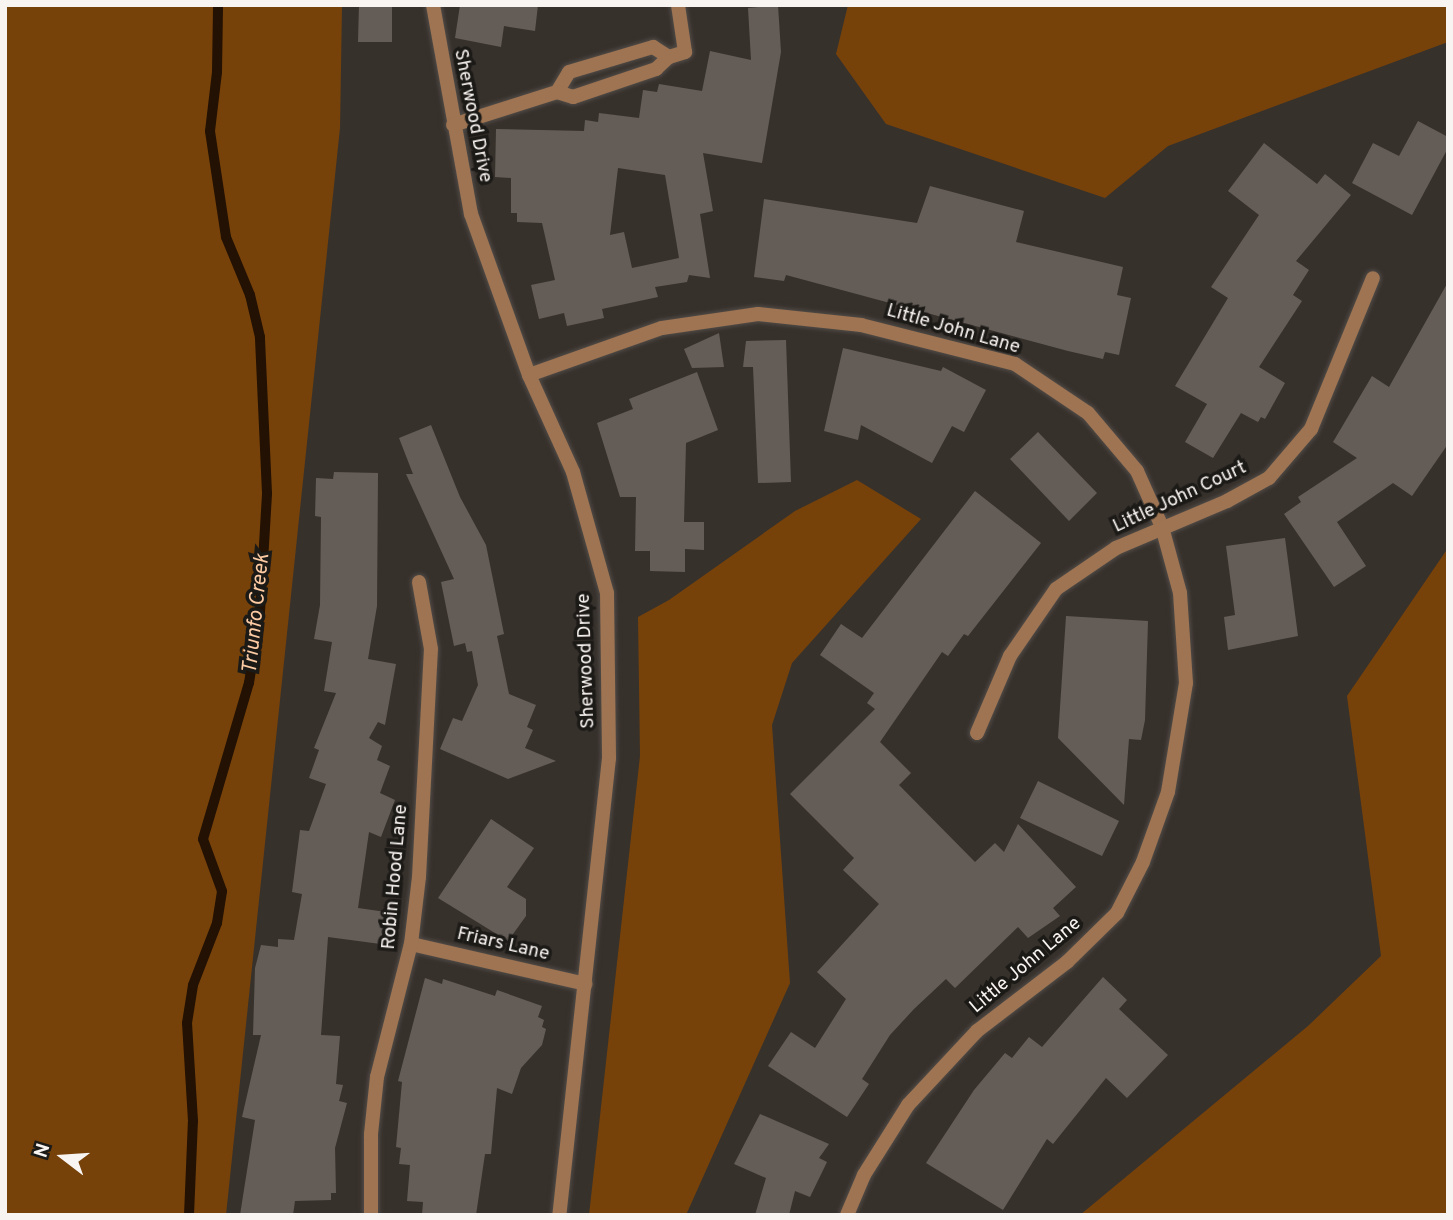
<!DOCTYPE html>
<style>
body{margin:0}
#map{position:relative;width:1453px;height:1220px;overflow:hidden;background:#37312c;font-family:Overpass,sans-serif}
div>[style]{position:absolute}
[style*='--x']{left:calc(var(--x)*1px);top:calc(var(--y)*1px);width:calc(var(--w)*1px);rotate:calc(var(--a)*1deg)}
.green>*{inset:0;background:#77420a}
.stream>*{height:10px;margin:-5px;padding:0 5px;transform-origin:5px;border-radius:5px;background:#231103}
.building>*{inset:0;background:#645d57}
.roads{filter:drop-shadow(0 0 2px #524c48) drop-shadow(0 0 2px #524c48)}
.minor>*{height:14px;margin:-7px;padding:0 7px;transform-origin:7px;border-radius:7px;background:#9e7452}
span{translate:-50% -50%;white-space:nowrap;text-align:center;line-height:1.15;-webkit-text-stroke:7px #1c1a17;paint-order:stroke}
.street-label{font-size:19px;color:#f8f4f1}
.water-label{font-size:21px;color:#fecca4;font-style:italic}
.frame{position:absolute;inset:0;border:7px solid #f8f4f1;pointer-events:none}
.north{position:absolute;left:28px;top:1122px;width:70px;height:70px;-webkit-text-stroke:5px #1c1a17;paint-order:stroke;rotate:287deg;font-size:19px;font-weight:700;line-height:28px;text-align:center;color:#f8f4f1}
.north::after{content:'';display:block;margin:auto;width:24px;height:32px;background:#f8f4f1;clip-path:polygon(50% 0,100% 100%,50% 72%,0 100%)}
</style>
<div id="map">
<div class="green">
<i style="clip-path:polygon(5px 5px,342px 5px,340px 128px,226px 1215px,5px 1215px)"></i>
<i style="clip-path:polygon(848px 5px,1448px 5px,1448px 42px,1168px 146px,1105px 198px,886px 124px,836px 54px)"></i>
<i style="clip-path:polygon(857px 480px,921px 519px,792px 663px,772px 725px,790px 983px,686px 1215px,589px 1215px,640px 756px,638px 617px,669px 600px,795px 511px)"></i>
<i style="clip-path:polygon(1448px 548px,1448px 1215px,1080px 1215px,1308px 1026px,1381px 956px,1347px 696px)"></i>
</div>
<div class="stream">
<i style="--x:189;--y:1215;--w:94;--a:-87.6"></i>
<i style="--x:193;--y:1121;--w:98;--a:-93.5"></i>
<i style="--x:187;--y:1023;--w:38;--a:-81"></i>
<i style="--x:193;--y:985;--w:66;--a:-68.8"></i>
<i style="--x:217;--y:923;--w:32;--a:-81"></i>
<i style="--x:222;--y:891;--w:55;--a:-110.1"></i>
<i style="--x:203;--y:839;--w:163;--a:-73.6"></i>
<i style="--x:249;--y:683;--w:72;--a:-81.2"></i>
<i style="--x:260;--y:612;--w:119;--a:-86.6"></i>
<i style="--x:267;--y:493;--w:156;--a:-92.6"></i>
<i style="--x:260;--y:337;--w:43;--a:-103.4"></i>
<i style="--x:250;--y:295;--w:63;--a:-112.5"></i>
<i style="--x:226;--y:237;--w:107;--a:-98.6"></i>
<i style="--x:210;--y:131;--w:59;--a:-83.2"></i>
<i style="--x:217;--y:72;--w:67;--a:-89.1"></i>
</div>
<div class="building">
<i style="clip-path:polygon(359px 5px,392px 5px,392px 42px,358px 42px)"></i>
<i style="clip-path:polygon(460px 5px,538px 5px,535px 31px,504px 26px,501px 47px,455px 38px)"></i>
<i style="clip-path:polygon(evenodd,778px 5px,781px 52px,762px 163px,703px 153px,713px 211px,700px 214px,710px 278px,689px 275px,687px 282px,655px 287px,658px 297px,602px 309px,604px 318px,567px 326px,564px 313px,539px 319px,531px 285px,555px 280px,542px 223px,517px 222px,517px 213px,511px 213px,511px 178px,495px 177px,496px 129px,584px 131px,585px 120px,598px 122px,599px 113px,639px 118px,643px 90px,657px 92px,659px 84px,702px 91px,710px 51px,751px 60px,748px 8px,778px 5px,618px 168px,665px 175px,679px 258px,632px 268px,624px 232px,610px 235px,618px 168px)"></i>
<i style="clip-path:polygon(1418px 121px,1448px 137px,1448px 148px,1412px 215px,1352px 183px,1373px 143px,1399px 156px)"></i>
<i style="clip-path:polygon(1264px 143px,1317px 184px,1325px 174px,1351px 195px,1296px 261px,1309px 270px,1293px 295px,1302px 301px,1259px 367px,1285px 383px,1265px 419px,1261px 417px,1258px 422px,1241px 413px,1213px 458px,1185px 442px,1207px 404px,1175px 386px,1228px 298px,1211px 287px,1259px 215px,1228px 191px)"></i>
<i style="clip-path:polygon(930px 186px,1024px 211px,1016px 242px,1123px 267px,1117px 295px,1131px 298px,1119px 355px,1105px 352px,1103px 359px,1068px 351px,786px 275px,784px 281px,754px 277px,764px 199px,917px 223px)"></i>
<i style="clip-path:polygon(1448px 282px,1448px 444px,1412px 496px,1393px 483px,1337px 522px,1366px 566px,1334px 587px,1284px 514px,1301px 502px,1298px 497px,1357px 458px,1333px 442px,1372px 376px,1389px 387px)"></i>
<i style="clip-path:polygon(719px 333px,724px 367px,692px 368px,684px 349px)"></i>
<i style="clip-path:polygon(786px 340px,791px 482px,758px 483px,753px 367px,743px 367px,746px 341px)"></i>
<i style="clip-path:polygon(843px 348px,941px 371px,943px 367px,986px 390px,964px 432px,952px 426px,932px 463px,861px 425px,858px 440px,824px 431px)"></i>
<i style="clip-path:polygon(697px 372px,718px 430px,686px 443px,684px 522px,704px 522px,704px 550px,685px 549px,685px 572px,650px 571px,650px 551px,635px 551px,636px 497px,620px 497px,597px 423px,633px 409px,629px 399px)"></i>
<i style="clip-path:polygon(431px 425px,460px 497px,486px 545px,504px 634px,497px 636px,509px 694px,536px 705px,527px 727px,533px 730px,525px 748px,556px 761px,508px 779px,440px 749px,453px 718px,462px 721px,478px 685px,472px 651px,467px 652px,465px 643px,454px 646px,441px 582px,454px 579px,406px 474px,413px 474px,399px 438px)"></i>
<i style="clip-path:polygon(1038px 432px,1097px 493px,1069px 521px,1010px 459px)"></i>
<i style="clip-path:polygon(334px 472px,378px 473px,377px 606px,368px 659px,396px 664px,385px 725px,378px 722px,369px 738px,382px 746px,377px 760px,390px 766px,380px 793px,395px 800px,381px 837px,369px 832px,358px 908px,393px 913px,388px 945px,328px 937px,321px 1035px,340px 1036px,336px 1084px,343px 1085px,339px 1101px,347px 1103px,335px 1148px,336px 1193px,331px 1193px,331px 1200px,295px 1201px,293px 1215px,240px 1215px,255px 1120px,242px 1117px,261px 1035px,253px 1035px,255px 968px,261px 945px,278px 947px,278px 939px,294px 940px,302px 894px,292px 892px,300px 830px,309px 831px,326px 784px,309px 778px,319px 750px,314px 748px,336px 693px,324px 691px,332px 642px,314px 639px,320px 605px,321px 517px,315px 516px,316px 478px,333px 479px)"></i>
<i style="clip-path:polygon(975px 491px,1041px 543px,968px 636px,964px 634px,948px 656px,942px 652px,880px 742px,911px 773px,899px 785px,975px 862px,995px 843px,1004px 852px,1018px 824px,1076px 887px,1053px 908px,1060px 916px,1028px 938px,1018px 927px,955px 988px,946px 979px,914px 1009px,890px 1035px,862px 1079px,869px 1084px,847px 1117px,768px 1066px,791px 1032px,815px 1048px,846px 999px,817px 972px,879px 904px,843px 870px,854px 858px,790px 794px,875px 709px,867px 703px,874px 693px,820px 655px,841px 624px,862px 638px)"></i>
<i style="clip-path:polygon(1285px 538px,1298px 636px,1228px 650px,1224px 617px,1235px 615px,1226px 546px)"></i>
<i style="clip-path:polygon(1066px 616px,1148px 621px,1145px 720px,1141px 740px,1129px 739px,1124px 805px,1058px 738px)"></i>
<i style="clip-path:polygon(1038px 781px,1119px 821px,1102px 856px,1020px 818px)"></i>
<i style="clip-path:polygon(491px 819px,534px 848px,507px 887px,526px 899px,526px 916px,508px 941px,438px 898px)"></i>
<i style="clip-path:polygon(1103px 977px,1127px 1000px,1119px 1009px,1168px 1055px,1127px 1098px,1106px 1078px,1053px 1144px,1047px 1139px,1003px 1210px,926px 1163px,974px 1090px,1005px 1053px,1012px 1058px,1029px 1037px,1042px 1047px)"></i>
<i style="clip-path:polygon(425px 978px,442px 984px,443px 979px,495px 996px,497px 990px,542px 1006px,538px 1017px,544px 1020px,542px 1027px,546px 1029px,542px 1045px,521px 1068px,512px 1094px,497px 1088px,491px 1154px,485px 1154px,476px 1215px,422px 1215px,423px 1202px,407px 1201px,410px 1165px,399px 1164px,401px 1148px,396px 1147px,402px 1082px,398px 1081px)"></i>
<i style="clip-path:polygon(760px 1114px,829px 1144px,819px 1158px,827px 1162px,810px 1197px,795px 1191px,789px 1215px,755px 1215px,766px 1178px,734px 1164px)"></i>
</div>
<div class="roads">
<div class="minor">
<i style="--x:433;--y:5;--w:212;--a:79.7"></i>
<i style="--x:471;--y:214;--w:171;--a:70.2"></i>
<i style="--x:529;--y:375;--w:107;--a:65.6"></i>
<i style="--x:573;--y:472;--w:126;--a:74.3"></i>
<i style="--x:607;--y:593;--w:165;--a:89.3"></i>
<i style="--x:609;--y:758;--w:460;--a:96.2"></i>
<i style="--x:557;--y:92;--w:23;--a:-59"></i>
<i style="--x:569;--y:72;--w:88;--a:-16.6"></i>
<i style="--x:653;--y:47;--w:19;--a:32"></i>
<i style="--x:453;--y:125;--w:109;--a:-17.6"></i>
<i style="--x:557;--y:92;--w:17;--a:17"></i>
<i style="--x:573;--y:97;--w:88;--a:-18.6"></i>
<i style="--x:656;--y:69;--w:18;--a:-43"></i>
<i style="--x:669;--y:57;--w:17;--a:-17"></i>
<i style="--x:685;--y:52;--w:48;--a:-98.5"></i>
<i style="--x:529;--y:375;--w:141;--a:-19.5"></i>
<i style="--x:662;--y:328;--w:97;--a:-8.3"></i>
<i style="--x:758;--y:314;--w:104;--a:6.1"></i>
<i style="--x:861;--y:325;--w:159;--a:14.2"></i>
<i style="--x:1015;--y:364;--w:88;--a:33.9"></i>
<i style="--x:1088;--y:413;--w:76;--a:49.8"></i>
<i style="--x:1137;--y:471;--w:61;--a:65.9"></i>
<i style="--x:1162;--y:527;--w:68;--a:74.7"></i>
<i style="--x:1180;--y:593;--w:90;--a:86.2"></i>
<i style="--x:1186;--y:683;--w:110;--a:99.4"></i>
<i style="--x:1168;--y:792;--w:74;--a:109.7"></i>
<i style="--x:1143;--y:862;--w:57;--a:117"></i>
<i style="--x:1117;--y:913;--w:70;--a:135.6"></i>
<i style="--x:1067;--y:962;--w:113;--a:142.5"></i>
<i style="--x:977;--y:1031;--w:101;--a:133"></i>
<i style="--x:908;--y:1105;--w:83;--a:122.2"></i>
<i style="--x:864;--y:1175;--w:43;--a:113"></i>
<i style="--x:977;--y:733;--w:84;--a:-66.8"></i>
<i style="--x:1010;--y:656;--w:81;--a:-55.5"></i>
<i style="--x:1056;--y:589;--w:73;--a:-34.3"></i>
<i style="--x:1116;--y:548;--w:121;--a:-22.9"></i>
<i style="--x:1227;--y:501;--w:48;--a:-28.7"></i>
<i style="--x:1269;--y:478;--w:65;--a:-49.4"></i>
<i style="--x:1311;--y:429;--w:163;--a:-67.7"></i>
<i style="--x:411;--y:944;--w:179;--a:12.9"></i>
<i style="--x:371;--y:1215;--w:81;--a:-90"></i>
<i style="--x:371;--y:1134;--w:57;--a:-84"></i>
<i style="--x:377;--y:1077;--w:137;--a:-75.7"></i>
<i style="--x:411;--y:944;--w:67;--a:-83.2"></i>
<i style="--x:419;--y:877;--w:228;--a:-87"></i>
<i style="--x:431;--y:649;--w:68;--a:-100.2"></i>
</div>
</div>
<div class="street-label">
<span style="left:472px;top:116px;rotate:79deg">Sherwood Drive</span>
<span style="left:953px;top:330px;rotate:16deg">Little John Lane</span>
<span style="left:1180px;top:498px;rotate:-25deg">Little John Court</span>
<span style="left:587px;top:661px;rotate:-92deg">Sherwood Drive</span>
<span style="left:396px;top:877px;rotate:-85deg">Robin Hood Lane</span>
<span style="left:503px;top:945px;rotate:13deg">Friars Lane</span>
<span style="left:1026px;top:966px;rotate:-40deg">Little John Lane</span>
</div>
<div class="water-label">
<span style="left:257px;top:614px;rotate:-84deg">Triunfo Creek</span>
</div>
<div class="frame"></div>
<div class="north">N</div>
</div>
